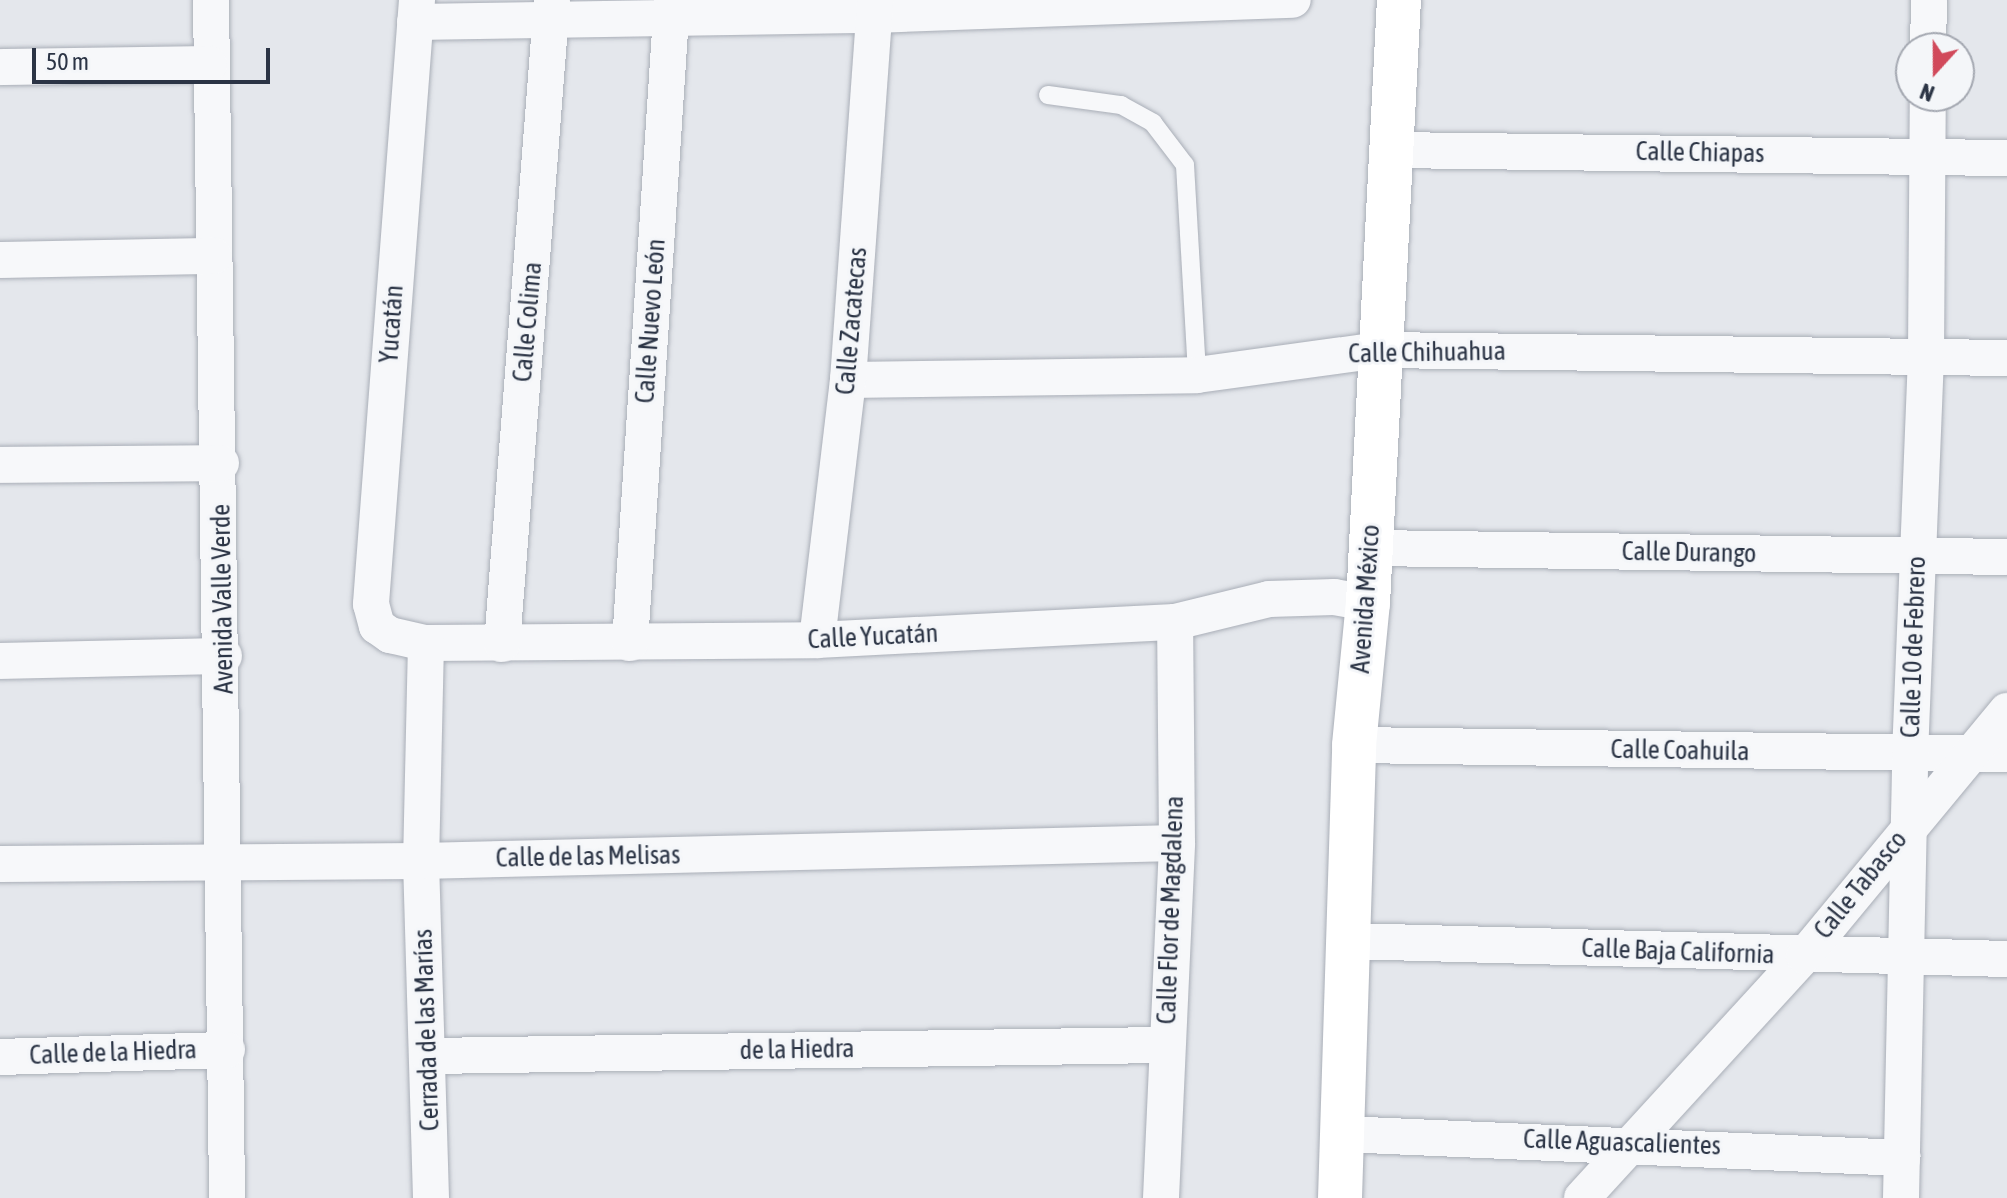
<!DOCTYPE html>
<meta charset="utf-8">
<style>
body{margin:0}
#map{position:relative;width:2007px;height:1198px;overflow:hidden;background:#e4e7ec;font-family:"Asap Condensed",sans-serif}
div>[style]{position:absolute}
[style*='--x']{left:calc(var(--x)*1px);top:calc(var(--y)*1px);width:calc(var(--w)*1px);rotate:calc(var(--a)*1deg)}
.roads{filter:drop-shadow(0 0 2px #a9aeb7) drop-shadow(0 0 2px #a9aeb7)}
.lane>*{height:18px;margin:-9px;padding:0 9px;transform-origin:9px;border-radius:9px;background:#f7f8fa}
.street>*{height:36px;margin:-18px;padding:0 18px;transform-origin:18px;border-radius:18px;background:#f7f8fa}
.secondary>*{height:44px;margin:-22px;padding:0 22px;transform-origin:22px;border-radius:22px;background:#fff}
span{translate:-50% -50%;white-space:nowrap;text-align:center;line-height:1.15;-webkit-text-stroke:6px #f4f6f9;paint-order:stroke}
.street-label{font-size:26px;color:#2b3445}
.north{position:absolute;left:1895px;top:32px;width:80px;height:80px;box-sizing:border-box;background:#f4f6f9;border:2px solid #a4a8b1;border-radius:50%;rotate:201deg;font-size:22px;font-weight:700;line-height:32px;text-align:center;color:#2b3445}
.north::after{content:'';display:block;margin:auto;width:28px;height:36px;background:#d1495b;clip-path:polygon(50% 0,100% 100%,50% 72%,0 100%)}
.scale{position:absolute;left:32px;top:48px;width:238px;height:36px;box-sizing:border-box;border:4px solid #2b3445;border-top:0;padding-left:10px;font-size:24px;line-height:28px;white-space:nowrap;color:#2b3445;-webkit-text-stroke:6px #f4f6f9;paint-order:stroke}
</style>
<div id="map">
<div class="roads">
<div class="lane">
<i style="--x:1048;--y:95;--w:74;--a:7.8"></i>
<i style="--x:1121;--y:105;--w:37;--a:29"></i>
<i style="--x:1153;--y:123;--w:53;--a:52.7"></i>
<i style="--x:1185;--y:165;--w:210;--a:86.7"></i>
</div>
<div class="street">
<i style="--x:211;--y:0;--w:1198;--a:89.23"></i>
<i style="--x:417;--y:0;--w:606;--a:94.36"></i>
<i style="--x:371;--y:604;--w:23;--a:75"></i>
<i style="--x:377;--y:626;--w:16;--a:35"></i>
<i style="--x:390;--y:635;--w:37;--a:13"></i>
<i style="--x:426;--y:643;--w:391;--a:-0.4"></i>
<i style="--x:817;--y:640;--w:358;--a:-2.9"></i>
<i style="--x:1175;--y:622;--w:97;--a:-13.7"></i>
<i style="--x:1269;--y:599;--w:65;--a:-1.8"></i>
<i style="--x:1334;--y:597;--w:35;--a:10"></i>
<i style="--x:415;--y:22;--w:459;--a:-0.9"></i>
<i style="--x:874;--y:15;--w:419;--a:-2.1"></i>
<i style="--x:1928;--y:48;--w:48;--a:-88.8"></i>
<i style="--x:0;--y:67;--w:209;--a:-0.8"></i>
<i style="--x:1392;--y:150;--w:615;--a:0.75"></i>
<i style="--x:0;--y:260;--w:214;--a:-1.1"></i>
<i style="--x:848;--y:380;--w:349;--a:-0.8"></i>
<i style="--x:1197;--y:375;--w:185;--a:-7.8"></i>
<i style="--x:1380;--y:350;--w:627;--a:0.73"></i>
<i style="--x:0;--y:465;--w:221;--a:-0.5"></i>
<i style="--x:1371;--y:548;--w:636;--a:0.81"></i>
<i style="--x:817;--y:640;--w:262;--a:-83.2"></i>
<i style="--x:848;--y:380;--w:381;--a:-85.9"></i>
<i style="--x:426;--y:643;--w:218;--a:91.3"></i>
<i style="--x:421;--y:861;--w:337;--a:88.3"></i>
<i style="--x:630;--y:643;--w:644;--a:-86.26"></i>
<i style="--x:502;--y:644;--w:646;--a:-85.56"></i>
<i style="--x:0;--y:661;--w:224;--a:-1.3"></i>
<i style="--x:1354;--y:745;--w:653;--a:0.79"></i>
<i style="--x:0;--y:864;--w:421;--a:-0.4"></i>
<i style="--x:421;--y:861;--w:756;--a:-1.36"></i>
<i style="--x:1350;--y:941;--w:657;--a:1.57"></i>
<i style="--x:429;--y:1056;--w:736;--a:-0.86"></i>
<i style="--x:0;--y:1057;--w:227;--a:-1.8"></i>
<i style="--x:1342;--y:1134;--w:561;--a:2.45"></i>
<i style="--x:1161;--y:1198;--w:355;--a:-87.4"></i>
<i style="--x:1177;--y:843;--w:221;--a:-90.5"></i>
<i style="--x:1582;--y:1198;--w:328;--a:-47.5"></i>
<i style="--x:1804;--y:956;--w:318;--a:-50.4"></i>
<i style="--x:1901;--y:1198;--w:443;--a:-88.8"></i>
<i style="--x:1910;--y:755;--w:400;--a:-87.7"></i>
<i style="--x:1926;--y:355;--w:259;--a:-89.6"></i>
</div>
<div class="secondary">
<i style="--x:1340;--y:1198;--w:453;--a:-88.2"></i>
<i style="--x:1354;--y:745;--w:143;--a:-84.4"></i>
<i style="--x:1368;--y:603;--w:604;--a:-87.06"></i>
</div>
</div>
<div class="street-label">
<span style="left:1700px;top:153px;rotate:1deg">Calle Chiapas</span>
<span style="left:651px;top:321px;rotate:-86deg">Calle Nuevo León</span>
<span style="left:852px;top:321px;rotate:-85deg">Calle Zacatecas</span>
<span style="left:528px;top:322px;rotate:-85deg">Calle Colima</span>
<span style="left:392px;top:324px;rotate:-86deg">Yucatán</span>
<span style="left:1427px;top:353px;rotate:-1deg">Calle Chihuahua</span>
<span style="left:1689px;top:553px;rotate:1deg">Calle Durango</span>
<span style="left:223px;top:599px;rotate:-91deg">Avenida Valle Verde</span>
<span style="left:1366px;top:599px;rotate:-86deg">Avenida México</span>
<span style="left:873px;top:637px;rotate:-3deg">Calle Yucatán</span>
<span style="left:1914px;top:647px;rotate:-88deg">Calle 10 de Febrero</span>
<span style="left:1680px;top:751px;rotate:1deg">Calle Coahuila</span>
<span style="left:588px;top:857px;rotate:-1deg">Calle de las Melisas</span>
<span style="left:1861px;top:885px;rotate:-51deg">Calle Tabasco</span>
<span style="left:1171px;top:910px;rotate:-88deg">Calle Flor de Magdalena</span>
<span style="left:1678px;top:952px;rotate:2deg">Calle Baja California</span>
<span style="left:427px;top:1030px;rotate:-92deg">Cerrada de las Marías</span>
<span style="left:797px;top:1050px;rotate:-1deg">de la Hiedra</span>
<span style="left:113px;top:1053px;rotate:-2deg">Calle de la Hiedra</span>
<span style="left:1622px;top:1143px;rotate:2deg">Calle Aguascalientes</span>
</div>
<div class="north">N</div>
<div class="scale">50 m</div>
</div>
